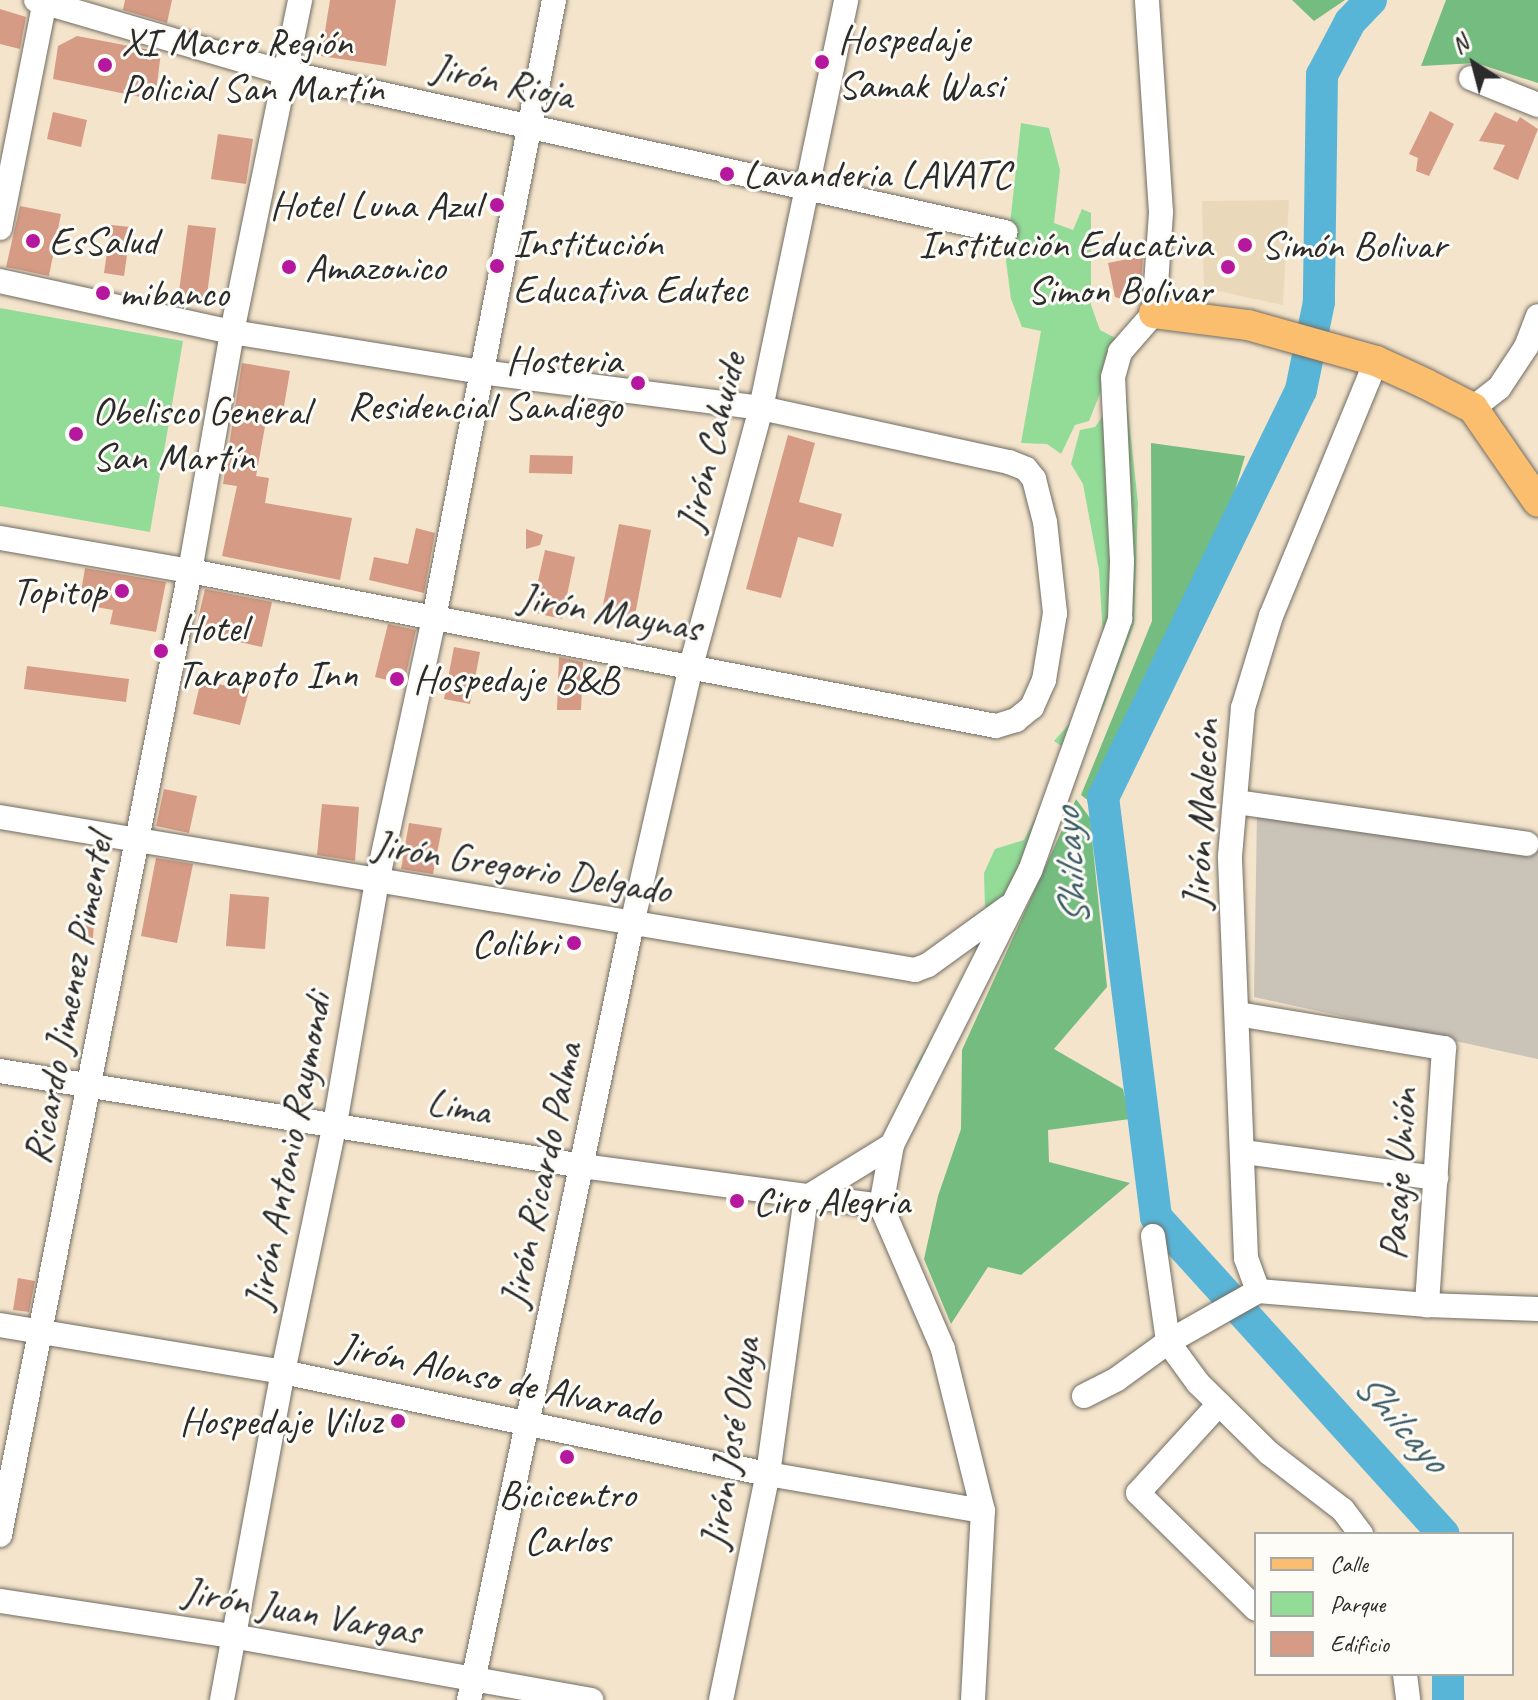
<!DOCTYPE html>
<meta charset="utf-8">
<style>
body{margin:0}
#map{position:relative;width:1538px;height:1700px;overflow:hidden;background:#f4e4cb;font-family:Caveat,sans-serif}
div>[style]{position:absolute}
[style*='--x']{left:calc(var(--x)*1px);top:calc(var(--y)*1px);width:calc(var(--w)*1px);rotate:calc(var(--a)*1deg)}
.built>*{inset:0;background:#ead8ba}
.industrial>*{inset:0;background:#cac3b8}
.green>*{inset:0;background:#92dc98}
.forest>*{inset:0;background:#75bc80}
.river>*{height:32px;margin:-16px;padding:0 16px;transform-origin:16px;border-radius:16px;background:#59b5d7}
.building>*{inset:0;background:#d59b85}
.roads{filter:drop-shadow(0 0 2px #716c63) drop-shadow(0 0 2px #716c63)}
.minor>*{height:24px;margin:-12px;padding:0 12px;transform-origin:12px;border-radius:12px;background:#fff}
.major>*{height:30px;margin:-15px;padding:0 15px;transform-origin:15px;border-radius:15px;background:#fbbe6e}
.dots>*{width:22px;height:22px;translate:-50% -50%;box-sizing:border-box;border:4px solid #fdfcf7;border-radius:50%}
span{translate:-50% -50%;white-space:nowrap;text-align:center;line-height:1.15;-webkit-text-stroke:6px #fdfcf7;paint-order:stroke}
.poi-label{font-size:40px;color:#2b2b2b}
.left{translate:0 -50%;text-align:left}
.right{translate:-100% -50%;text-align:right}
.street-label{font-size:40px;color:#2b2b2b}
.water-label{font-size:42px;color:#3b5b67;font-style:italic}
.legend{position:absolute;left:1254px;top:1532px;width:260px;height:144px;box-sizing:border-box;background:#fdfcf7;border:2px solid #a9a8a5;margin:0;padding:10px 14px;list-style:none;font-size:24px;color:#2b2b2b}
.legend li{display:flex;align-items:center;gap:16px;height:40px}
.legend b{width:40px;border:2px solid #a9a8a5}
.north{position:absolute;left:1434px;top:24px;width:80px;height:80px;-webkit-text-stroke:6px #fdfcf7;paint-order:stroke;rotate:324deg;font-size:22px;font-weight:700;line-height:32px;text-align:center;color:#2b2b2b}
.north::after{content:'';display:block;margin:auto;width:28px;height:36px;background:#2b2b2b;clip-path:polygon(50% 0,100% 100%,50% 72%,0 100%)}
</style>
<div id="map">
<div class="built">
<i style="clip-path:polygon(1289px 200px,1283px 305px,1204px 288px,1202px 201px)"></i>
</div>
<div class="industrial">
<i style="clip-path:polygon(1257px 813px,1538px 839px,1538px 1059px,1254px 997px)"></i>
</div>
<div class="green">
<i style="clip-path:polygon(1021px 123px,1049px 128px,1060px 170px,1054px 223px,1073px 230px,1082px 209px,1091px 213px,1091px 305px,1100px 330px,1121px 341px,1089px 421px,1075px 425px,1061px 454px,1047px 444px,1021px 443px,1041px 331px,1022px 327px,1011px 299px,1006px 261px)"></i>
<i style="clip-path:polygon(0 308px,183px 341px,150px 532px,0 506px)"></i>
<i style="clip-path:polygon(1125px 385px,1138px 503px,1134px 624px,1104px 706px,922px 1075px,914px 1069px,970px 972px,977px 943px,965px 943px,966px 922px,985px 908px,984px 873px,995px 849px,1024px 840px,1069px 751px,1054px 741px,1071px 722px,1103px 636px,1099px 570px,1083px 484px,1071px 464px,1080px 430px,1095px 427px)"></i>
</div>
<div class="forest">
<i style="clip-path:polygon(1292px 0,1345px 0,1314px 21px)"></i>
<i style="clip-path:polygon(1446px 0,1538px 0,1538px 83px,1476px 63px,1421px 66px)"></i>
<i style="clip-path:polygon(1151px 443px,1245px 456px,1228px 514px,1134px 707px,1094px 805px,1081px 795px,1152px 621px)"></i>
<i style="clip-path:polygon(1076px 799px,1090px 818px,1107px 987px,1054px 1049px,1123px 1089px,1130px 1119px,1048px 1130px,1049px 1162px,1130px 1183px,1021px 1275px,988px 1267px,951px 1324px,924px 1259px,938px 1196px,961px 1129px,962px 1050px)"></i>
</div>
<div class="river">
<i style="--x:1371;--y:0;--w:30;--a:134"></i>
<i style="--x:1350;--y:22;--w:60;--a:117.8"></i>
<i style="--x:1322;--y:75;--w:227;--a:90.8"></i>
<i style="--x:1319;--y:302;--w:90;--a:101.6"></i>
<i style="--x:1301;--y:390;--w:453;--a:115.9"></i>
<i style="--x:1103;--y:797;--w:423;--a:82.8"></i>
<i style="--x:1156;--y:1217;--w:428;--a:47.8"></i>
<i style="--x:1448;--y:1700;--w:26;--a:-90"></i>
</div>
<div class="building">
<i style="clip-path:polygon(125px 0,172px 0,167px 23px,123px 10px)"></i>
<i style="clip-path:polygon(330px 0,396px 0,386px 66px,321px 56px)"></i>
<i style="clip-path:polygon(0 9px,26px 17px,20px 49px,0 44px)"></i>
<i style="clip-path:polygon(77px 36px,161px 52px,155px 100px,53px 79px,58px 46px)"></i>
<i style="clip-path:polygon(1430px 111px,1454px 124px,1429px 176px,1416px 171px,1418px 158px,1409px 154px)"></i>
<i style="clip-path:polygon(53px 112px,87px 120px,81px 147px,47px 139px)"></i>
<i style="clip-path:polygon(1495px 112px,1517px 122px,1520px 117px,1538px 129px,1518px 180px,1493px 169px,1505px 145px,1479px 141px)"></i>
<i style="clip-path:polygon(218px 134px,253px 139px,246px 184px,211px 179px)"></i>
<i style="clip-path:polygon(20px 206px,61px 214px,49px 276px,6px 267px)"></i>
<i style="clip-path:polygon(111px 225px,131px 227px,124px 276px,104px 273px)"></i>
<i style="clip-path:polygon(188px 225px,216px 228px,206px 302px,178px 299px)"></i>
<i style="clip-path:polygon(1143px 256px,1141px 285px,1132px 287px,1128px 301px,1115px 297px,1108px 263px)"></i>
<i style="clip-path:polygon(242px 363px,290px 371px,283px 412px,268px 410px,256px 476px,269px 478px,265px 503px,352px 518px,340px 580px,222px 556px,237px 486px,223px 484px)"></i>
<i style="clip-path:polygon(788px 435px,815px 443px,799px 502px,842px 514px,833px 547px,798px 537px,781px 598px,746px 589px)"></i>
<i style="clip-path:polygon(530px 455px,573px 456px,572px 474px,529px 473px)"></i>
<i style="clip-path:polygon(619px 524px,651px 530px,633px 626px,600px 620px)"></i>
<i style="clip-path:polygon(416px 528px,435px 533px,424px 593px,369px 580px,374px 557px,408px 564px)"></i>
<i style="clip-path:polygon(526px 529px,543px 535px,540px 545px,526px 549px)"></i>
<i style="clip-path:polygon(545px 550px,575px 557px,562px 619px,531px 612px)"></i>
<i style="clip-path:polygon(85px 568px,166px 582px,156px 632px,110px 624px,113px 610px,79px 604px)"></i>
<i style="clip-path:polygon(205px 589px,272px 602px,262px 647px,195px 632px)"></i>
<i style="clip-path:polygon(388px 624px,416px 630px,404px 684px,375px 677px)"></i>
<i style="clip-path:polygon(454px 647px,480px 652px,470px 704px,444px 699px)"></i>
<i style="clip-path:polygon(559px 657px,583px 662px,581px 710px,557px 710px)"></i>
<i style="clip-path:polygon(27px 666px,129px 679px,126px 702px,24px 689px)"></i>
<i style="clip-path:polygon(201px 680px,249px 691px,240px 725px,193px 714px)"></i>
<i style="clip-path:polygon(164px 789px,197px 796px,189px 833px,156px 826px)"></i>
<i style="clip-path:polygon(322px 804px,359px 807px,355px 861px,317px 855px)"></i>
<i style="clip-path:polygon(409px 823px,442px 828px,433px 874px,401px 869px)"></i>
<i style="clip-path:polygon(156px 858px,193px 864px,177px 943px,141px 936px)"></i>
<i style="clip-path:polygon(230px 894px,269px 897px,265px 949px,226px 946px)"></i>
<i style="clip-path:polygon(79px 921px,94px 922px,93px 938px,78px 937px)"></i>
<i style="clip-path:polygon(18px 1278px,35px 1281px,29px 1312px,13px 1310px)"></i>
</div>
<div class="roads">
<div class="minor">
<i style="--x:36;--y:0;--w:257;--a:16.3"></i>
<i style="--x:283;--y:72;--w:740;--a:12.5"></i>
<i style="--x:1471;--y:78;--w:72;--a:21.9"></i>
<i style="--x:0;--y:228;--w:232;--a:-78.8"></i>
<i style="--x:0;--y:281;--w:238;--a:12.4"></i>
<i style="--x:232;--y:332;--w:252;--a:9.1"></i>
<i style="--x:481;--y:372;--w:282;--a:7.3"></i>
<i style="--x:761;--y:408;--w:254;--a:12.3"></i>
<i style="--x:1009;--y:462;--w:18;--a:22"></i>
<i style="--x:1026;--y:469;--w:13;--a:51"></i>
<i style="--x:1034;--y:479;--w:44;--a:75.7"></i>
<i style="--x:1045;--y:522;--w:92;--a:83.7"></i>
<i style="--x:1055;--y:613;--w:68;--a:99.3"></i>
<i style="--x:1044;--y:680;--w:30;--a:114"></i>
<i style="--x:1032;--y:707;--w:21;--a:141"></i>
<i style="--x:1016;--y:720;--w:21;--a:163"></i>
<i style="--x:996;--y:726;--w:821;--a:-169.11"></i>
<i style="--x:190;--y:571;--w:193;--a:-170.1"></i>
<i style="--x:1473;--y:408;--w:33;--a:-38"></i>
<i style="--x:1499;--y:388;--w:49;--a:-56.6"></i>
<i style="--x:1526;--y:347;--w:33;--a:-69"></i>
<i style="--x:1237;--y:802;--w:293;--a:8.2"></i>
<i style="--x:0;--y:817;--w:928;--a:9.49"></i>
<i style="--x:915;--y:970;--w:14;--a:-21"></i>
<i style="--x:928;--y:965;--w:99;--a:-35.9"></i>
<i style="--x:1238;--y:1014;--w:209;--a:9.4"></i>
<i style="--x:1444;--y:1048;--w:258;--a:93.8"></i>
<i style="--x:0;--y:1071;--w:590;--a:9.27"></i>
<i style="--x:582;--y:1166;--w:302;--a:7.6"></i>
<i style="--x:1244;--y:1152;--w:194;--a:7.7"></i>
<i style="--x:806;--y:1198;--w:101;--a:-31.6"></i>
<i style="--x:1153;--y:1236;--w:107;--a:81.9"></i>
<i style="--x:1168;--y:1342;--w:51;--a:53.8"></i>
<i style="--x:1198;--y:1383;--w:100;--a:44.6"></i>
<i style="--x:1269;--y:1453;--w:93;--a:37.6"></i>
<i style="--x:1343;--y:1510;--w:30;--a:53"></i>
<i style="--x:1258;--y:1291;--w:35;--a:-110"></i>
<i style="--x:1246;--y:1258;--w:402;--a:-92.3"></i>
<i style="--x:1230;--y:856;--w:149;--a:-85"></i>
<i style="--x:1243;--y:708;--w:96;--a:-73.1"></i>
<i style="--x:1271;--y:616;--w:276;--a:-67.6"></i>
<i style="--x:0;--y:1325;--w:287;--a:9.4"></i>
<i style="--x:283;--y:1372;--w:496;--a:11.9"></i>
<i style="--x:768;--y:1474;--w:218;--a:9.8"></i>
<i style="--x:1084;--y:1396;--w:37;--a:-27"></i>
<i style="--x:1117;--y:1379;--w:63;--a:-36"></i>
<i style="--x:1168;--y:1342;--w:103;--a:-29.5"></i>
<i style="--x:1258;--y:1291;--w:170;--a:4.7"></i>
<i style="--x:1427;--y:1305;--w:111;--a:2.1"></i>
<i style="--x:1219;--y:1404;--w:120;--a:132.3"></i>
<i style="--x:1138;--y:1493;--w:165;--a:44.5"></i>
<i style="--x:0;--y:1535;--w:983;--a:-78.85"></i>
<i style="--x:190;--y:571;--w:243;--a:-80"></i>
<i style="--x:232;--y:332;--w:339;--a:-78.4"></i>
<i style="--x:0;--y:1601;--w:235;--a:8.6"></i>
<i style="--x:232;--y:1636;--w:365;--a:10.1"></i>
<i style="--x:1405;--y:1674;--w:26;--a:83"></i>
<i style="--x:222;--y:1700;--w:334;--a:-79.5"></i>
<i style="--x:283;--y:1372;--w:253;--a:-78.2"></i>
<i style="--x:335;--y:1124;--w:246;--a:-80.2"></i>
<i style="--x:377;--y:882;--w:270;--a:-77.8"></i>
<i style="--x:434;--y:618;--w:630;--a:-79.01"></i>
<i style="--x:469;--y:1700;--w:793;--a:-78.14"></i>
<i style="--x:632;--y:924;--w:265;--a:-77.1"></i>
<i style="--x:691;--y:666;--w:267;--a:-74.8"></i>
<i style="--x:761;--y:408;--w:417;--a:-78.2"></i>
<i style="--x:721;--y:1700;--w:231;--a:-78.3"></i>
<i style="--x:768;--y:1474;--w:279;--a:-82.2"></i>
<i style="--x:973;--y:1700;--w:189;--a:-87"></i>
<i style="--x:983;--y:1511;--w:167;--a:-103.9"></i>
<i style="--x:943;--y:1349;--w:156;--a:-113.4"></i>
<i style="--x:881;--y:1206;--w:62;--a:-79.8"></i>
<i style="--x:892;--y:1145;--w:307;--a:-63.3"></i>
<i style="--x:1030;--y:871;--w:268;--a:-70.3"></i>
<i style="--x:1120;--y:619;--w:58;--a:-88"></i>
<i style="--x:1122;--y:561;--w:184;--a:-92.8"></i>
<i style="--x:1113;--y:377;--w:26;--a:-74"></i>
<i style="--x:1120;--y:352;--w:52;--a:-48.9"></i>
<i style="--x:1154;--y:313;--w:101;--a:-86"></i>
<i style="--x:1161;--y:212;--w:212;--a:-93.8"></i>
</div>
<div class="major">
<i style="--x:1154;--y:313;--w:95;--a:7.3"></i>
<i style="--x:1248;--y:325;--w:133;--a:15.7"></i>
<i style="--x:1376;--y:361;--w:55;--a:24.7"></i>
<i style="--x:1426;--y:384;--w:53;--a:27.1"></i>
<i style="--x:1473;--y:408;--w:114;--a:55.3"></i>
</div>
</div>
<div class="dots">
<i style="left:822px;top:62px;background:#b5179e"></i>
<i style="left:105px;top:65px;background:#b5179e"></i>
<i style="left:727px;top:174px;background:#b5179e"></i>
<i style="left:497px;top:205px;background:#b5179e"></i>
<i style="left:33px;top:241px;background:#b5179e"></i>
<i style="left:1245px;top:245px;background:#b5179e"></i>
<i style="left:497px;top:266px;background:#b5179e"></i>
<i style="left:289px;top:267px;background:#b5179e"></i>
<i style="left:1228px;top:267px;background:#b5179e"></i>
<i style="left:103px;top:293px;background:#b5179e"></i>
<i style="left:638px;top:383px;background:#b5179e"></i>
<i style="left:76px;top:434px;background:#b5179e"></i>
<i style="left:122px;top:591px;background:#b5179e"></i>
<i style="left:161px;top:651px;background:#b5179e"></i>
<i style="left:397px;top:679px;background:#b5179e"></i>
<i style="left:574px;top:943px;background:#b5179e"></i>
<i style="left:737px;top:1201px;background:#b5179e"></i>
<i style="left:398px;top:1421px;background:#b5179e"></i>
<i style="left:567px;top:1457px;background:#b5179e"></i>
</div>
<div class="poi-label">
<span class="left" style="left:838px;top:62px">Hospedaje<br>Samak Wasi</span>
<span class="left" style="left:121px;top:65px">XI Macro Región<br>Policial San Martín</span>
<span class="left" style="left:743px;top:174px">Lavanderia LAVATC</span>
<span class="right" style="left:481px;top:205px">Hotel Luna Azul</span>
<span class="left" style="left:49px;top:241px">EsSalud</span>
<span class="left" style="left:513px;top:266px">Institución<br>Educativa Edutec</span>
<span class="right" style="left:1212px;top:267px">Institución Educativa<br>Simon Bolivar</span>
<span class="left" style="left:1261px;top:245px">Simón Bolivar</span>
<span class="left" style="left:305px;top:267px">Amazonico</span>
<span class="left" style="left:119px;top:293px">mibanco</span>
<span class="right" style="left:622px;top:383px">Hosteria<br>Residencial Sandiego</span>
<span class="left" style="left:92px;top:434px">Obelisco General<br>San Martín</span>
<span class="right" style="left:106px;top:591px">Topitop</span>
<span class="left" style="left:177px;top:651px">Hotel<br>Tarapoto Inn</span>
<span class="left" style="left:413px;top:679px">Hospedaje B&amp;B</span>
<span class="right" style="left:558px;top:943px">Colibri</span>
<span class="left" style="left:753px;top:1201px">Ciro Alegria</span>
<span class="right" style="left:382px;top:1421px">Hospedaje Viluz</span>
<span style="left:567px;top:1517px">Bicicentro<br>Carlos</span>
</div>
<div class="street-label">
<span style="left:503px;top:81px;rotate:12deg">Jirón Rioja</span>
<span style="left:711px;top:442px;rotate:-76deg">Jirón Cahuide</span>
<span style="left:610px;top:612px;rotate:10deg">Jirón Maynas</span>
<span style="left:1201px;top:814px;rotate:-87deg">Jirón Malecón</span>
<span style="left:522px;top:867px;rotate:9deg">Jirón Gregorio Delgado</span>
<span style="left:68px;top:999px;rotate:-79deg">Ricardo Jimenez Pimentel</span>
<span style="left:459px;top:1106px;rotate:10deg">Lima</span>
<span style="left:288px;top:1151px;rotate:-79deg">Jirón Antonio Raymondi</span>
<span style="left:1398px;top:1174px;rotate:-86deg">Pasaje Unión</span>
<span style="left:541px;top:1175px;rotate:-78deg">Jirón Ricardo Palma</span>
<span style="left:500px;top:1379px;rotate:12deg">Jirón Alonso de Alvarado</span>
<span style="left:730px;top:1443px;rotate:-81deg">Jirón José Olaya</span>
<span style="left:302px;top:1611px;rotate:10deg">Jirón Juan Vargas</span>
</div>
<div class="water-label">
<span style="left:1071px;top:868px;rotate:-95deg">Shilcayo</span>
<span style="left:1401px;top:1422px;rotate:48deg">Shilcayo</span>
</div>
<ul class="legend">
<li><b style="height:10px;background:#fbbe6e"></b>Calle</li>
<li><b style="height:22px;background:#92dc98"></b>Parque</li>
<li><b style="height:22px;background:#d59b85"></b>Edificio</li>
</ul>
<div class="north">N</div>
</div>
